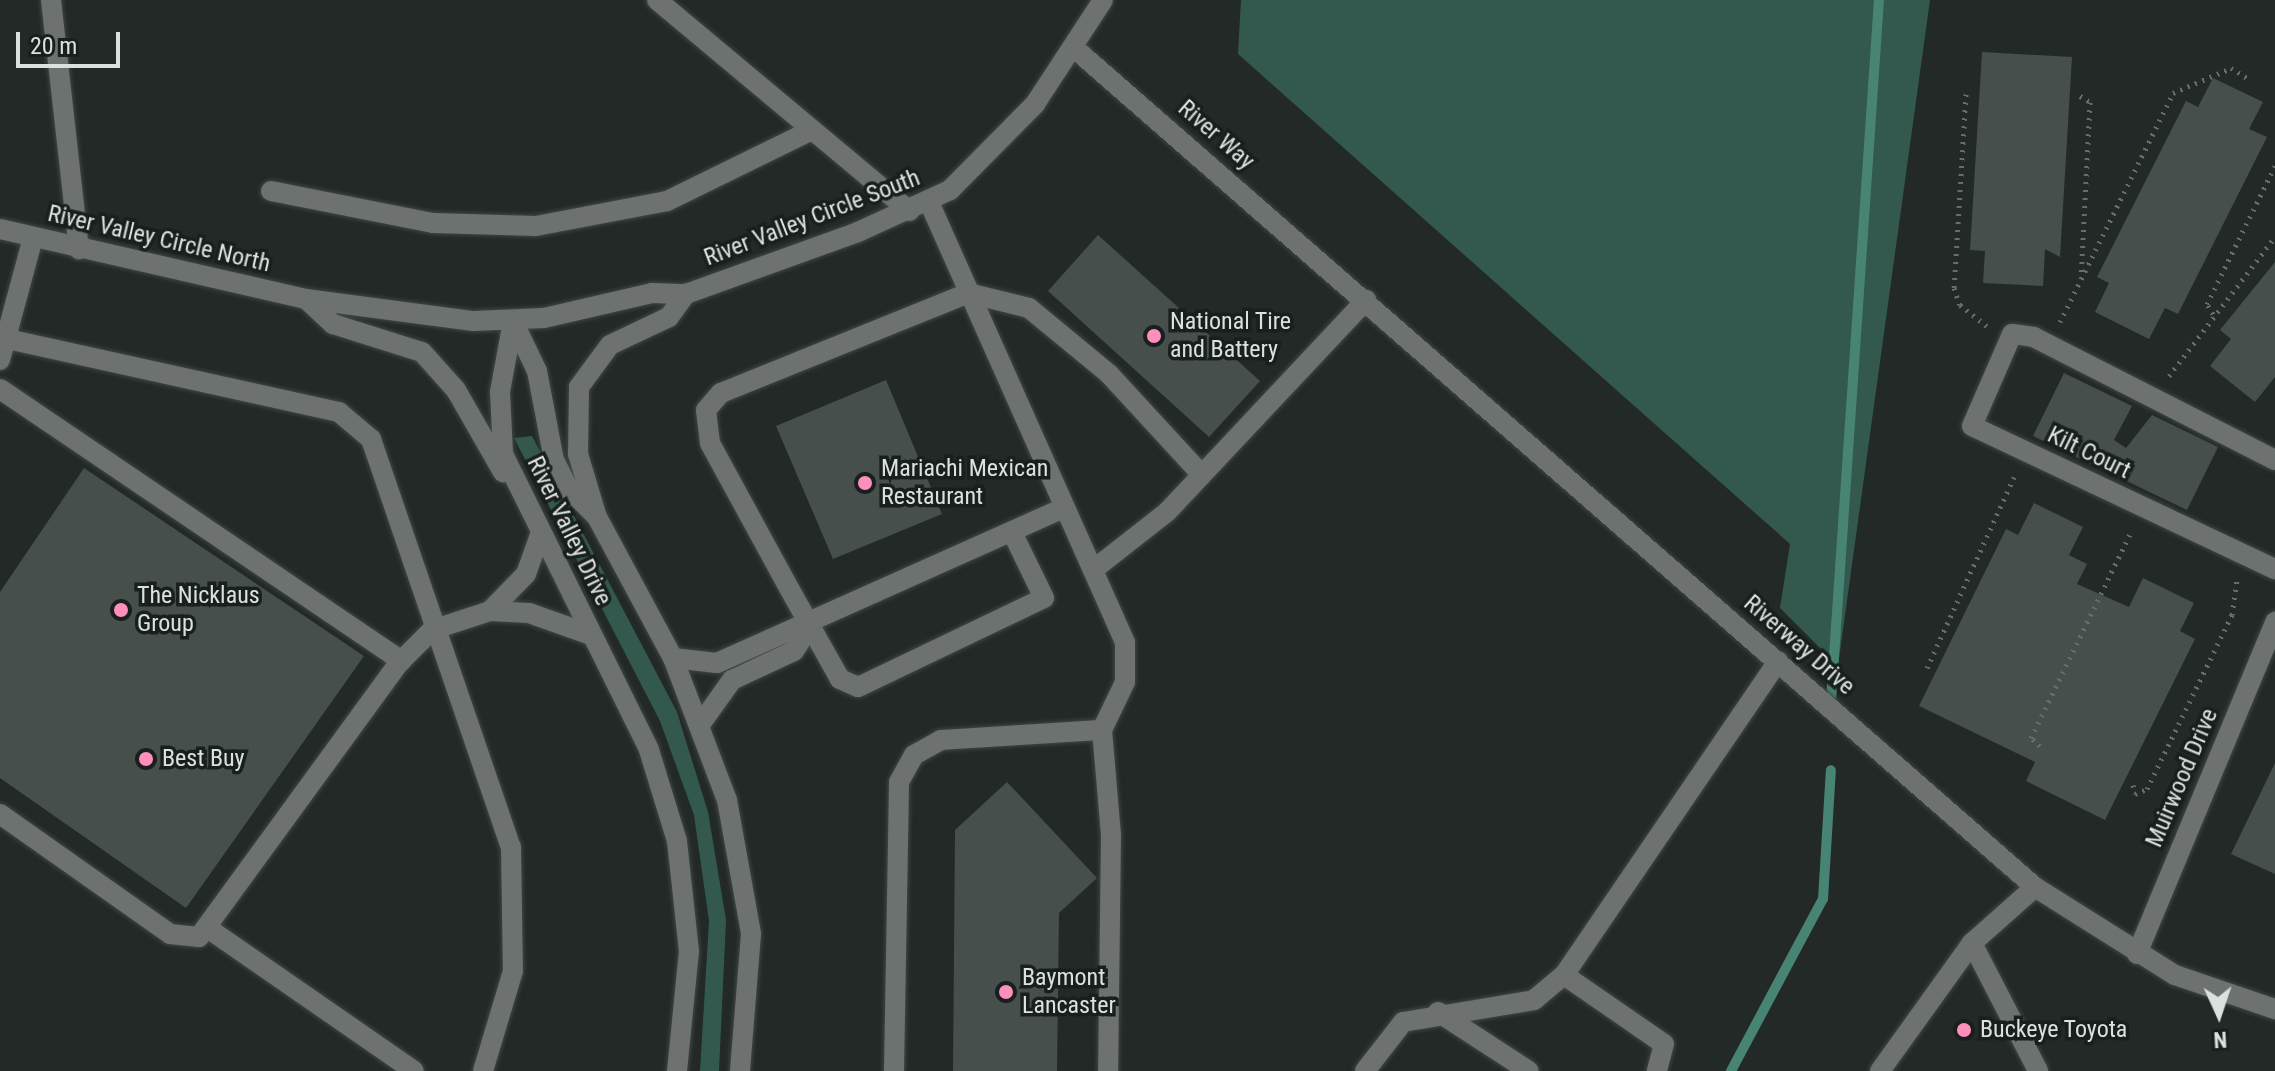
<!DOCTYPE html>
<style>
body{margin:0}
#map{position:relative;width:2275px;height:1071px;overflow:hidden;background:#222927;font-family:"Roboto Condensed",sans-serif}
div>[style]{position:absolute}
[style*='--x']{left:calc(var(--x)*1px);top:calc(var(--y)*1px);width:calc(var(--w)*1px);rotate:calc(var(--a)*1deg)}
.green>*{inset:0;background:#33594f}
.stream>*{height:10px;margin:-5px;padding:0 5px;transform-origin:5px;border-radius:5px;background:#488474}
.building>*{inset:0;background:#474f4d}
.path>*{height:5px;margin-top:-2.5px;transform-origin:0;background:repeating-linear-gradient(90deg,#676d6b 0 2px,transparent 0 8px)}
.roads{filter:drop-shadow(0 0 2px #404644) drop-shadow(0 0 2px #404644)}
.minor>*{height:20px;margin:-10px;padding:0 10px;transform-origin:10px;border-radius:10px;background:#6d7170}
.dots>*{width:22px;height:22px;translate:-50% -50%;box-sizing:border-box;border:4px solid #181f1d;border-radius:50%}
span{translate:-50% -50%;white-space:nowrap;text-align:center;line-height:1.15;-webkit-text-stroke:7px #181f1d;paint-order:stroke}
.street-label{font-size:24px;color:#dce1df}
.poi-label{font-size:24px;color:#dce1df}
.left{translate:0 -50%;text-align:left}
.north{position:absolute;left:2179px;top:975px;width:80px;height:80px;-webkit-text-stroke:6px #181f1d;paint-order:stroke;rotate:177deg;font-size:22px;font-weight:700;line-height:32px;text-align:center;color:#dce1df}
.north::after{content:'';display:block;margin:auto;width:28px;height:36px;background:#dce1df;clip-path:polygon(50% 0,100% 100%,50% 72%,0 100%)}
.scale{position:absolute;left:16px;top:32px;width:104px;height:36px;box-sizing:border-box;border:4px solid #dce1df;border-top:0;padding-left:10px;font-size:24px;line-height:28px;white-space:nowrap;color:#dce1df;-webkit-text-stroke:6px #181f1d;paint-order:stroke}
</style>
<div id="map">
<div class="green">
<i style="clip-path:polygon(1241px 0,1930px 0,1838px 666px,1780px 608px,1790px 544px,1238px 54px)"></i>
<i style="clip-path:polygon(532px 436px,677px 712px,708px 812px,726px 920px,719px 1071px,700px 1071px,709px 921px,694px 815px,660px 721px,514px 438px)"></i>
</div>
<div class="stream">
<i style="--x:1831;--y:700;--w:702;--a:-86.08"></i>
<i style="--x:1731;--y:1071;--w:195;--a:-61.9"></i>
<i style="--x:1823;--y:899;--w:129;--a:-86.5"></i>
</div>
<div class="building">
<i style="clip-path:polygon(1982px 52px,2072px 57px,2060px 257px,2045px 249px,2043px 286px,1983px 283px,1985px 251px,1970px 250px)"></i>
<i style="clip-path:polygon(2213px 78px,2263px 102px,2249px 129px,2267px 137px,2178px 314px,2165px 308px,2149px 339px,2095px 312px,2109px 283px,2097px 277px,2186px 101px,2198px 107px)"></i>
<i style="clip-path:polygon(1098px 235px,1260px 381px,1209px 437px,1048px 291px)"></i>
<i style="clip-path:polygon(2275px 262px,2275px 377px,2255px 402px,2210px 366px,2231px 339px,2220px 330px)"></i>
<i style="clip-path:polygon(2064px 373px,2132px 406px,2114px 440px,2126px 448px,2152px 415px,2218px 447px,2187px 510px,2033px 436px)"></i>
<i style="clip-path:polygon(886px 380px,942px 514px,833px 559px,776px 426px)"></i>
<i style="clip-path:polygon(84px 468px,364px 656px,186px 908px,0 778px,0 592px)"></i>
<i style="clip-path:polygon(2034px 503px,2083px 527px,2069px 555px,2087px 564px,2077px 584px,2129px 607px,2143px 578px,2194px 603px,2180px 631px,2195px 639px,2105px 820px,2026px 781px,2035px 762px,1919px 706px,2006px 529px,2018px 535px)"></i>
<i style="clip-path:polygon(2275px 763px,2275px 874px,2231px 854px)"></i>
<i style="clip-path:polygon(1007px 782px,1097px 878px,1059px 913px,1057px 1071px,953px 1071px,955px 830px)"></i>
</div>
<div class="path">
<i style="--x:1966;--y:94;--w:194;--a:93.5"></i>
<i style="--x:1954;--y:288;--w:18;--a:71"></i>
<i style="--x:1960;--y:305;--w:34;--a:38"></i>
<i style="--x:2080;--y:96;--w:12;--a:31"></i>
<i style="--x:2090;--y:102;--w:176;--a:92.9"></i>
<i style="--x:2213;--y:314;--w:12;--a:-121"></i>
<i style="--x:2207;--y:304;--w:154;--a:-63.8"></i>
<i style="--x:2060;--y:322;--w:255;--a:-63.7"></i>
<i style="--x:2173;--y:93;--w:63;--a:-23.3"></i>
<i style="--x:2231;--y:68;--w:19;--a:32"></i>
<i style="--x:2169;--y:376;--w:175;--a:-52.7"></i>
<i style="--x:1927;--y:668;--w:212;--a:-65.5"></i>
<i style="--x:2040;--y:746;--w:12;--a:-138"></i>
<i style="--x:2031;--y:738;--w:231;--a:-64.1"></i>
<i style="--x:2133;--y:785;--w:9;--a:77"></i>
<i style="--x:2135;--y:794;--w:13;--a:-23"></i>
<i style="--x:2147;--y:789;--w:194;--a:-64"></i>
<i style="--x:2232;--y:615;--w:36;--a:-82"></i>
</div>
<div class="roads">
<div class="minor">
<i style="--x:51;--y:0;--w:251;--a:83.6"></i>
<i style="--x:657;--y:0;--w:329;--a:39.9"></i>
<i style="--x:1073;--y:47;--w:1277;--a:41.13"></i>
<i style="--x:2035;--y:887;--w:165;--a:32.2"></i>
<i style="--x:2175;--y:975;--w:106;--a:18.8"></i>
<i style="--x:271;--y:191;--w:165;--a:11.2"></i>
<i style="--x:433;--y:223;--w:103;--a:1.7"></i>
<i style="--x:536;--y:226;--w:133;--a:-10.8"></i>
<i style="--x:667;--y:201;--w:161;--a:-26.1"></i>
<i style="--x:929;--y:202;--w:482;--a:66"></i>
<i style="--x:1125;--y:642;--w:40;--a:90"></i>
<i style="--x:1125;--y:682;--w:53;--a:115.6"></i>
<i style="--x:1102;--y:730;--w:105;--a:85.1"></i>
<i style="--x:1111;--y:835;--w:236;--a:90.7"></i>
<i style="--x:0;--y:229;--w:314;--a:12.9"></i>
<i style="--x:306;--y:299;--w:169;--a:7.5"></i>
<i style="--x:474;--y:321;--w:70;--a:-2.5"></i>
<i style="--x:544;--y:318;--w:111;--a:-13"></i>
<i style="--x:652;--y:293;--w:34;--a:2"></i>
<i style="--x:686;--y:294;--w:183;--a:-19.8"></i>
<i style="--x:858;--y:232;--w:101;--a:-24.5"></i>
<i style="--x:950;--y:190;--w:121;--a:-45.3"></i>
<i style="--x:1035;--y:104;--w:124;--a:-56.8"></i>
<i style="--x:306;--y:299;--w:37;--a:43"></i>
<i style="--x:333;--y:324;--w:93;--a:17.5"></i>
<i style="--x:422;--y:352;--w:51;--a:48.2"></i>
<i style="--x:456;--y:390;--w:95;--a:60.2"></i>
<i style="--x:513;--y:321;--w:55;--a:64.4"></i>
<i style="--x:537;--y:371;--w:91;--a:79.2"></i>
<i style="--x:554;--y:460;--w:33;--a:63"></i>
<i style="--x:569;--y:489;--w:40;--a:45"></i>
<i style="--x:597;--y:517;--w:160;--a:61.7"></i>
<i style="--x:673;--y:658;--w:152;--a:69.2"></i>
<i style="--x:727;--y:800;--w:136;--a:79.8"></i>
<i style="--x:751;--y:934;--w:137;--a:94.6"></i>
<i style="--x:513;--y:321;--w:72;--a:100.4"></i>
<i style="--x:500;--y:392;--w:62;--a:87.2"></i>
<i style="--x:503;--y:454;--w:330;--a:63.7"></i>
<i style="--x:649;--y:750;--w:95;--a:72.9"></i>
<i style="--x:677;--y:841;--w:111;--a:83.8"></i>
<i style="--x:689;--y:951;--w:121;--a:95.7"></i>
<i style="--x:7;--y:339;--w:340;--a:12.4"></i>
<i style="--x:339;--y:412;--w:42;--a:40.2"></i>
<i style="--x:371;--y:439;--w:431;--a:71.1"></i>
<i style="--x:511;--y:847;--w:124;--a:89.1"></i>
<i style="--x:513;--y:971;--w:104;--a:106.7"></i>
<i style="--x:0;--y:360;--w:126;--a:-74.9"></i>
<i style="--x:0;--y:389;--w:485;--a:34.1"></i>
<i style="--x:2275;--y:460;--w:271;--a:-153"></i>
<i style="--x:2034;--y:337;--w:22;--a:-172"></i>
<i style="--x:2012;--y:334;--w:100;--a:113.5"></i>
<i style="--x:1972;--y:426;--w:335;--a:25.3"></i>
<i style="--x:596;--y:514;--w:63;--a:-106.7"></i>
<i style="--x:578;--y:454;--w:67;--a:-89.1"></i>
<i style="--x:579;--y:387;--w:52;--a:-53.6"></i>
<i style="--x:610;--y:345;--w:65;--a:-25.4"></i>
<i style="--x:669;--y:317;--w:29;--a:-54"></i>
<i style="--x:1012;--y:532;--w:73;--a:64.1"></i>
<i style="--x:1044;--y:598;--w:206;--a:154.4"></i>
<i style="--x:858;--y:687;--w:20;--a:-156"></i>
<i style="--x:840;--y:679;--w:102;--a:-119.3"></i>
<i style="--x:790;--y:590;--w:167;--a:-118.6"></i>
<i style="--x:710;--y:443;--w:33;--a:-97"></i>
<i style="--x:706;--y:410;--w:23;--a:-49"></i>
<i style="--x:721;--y:393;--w:266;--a:-22"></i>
<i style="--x:968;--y:293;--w:63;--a:13.8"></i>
<i style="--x:1029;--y:308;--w:104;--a:39.5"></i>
<i style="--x:1109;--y:374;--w:137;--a:47.4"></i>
<i style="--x:1093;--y:570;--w:94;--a:-38.1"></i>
<i style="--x:1167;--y:512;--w:291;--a:-46.8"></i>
<i style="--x:490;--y:611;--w:52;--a:-45.8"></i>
<i style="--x:526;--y:574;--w:41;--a:-70.3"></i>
<i style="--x:673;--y:658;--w:44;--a:6.5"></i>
<i style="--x:717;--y:663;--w:380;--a:-24.1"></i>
<i style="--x:702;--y:722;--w:52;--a:-54.5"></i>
<i style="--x:732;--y:680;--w:68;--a:-25.1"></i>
<i style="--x:794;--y:651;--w:31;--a:-57"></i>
<i style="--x:0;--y:814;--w:208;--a:35.2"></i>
<i style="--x:170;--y:934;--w:29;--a:6"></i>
<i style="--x:199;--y:937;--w:336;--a:-53.9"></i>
<i style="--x:397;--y:665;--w:49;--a:-45"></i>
<i style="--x:432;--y:630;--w:61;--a:-18.1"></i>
<i style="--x:490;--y:611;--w:39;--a:3"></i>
<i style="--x:529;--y:613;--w:66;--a:19.5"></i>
<i style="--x:209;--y:929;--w:249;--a:34.7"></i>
<i style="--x:1972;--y:943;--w:144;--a:62.7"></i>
<i style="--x:2137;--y:954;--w:360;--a:-67.4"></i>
<i style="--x:1564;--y:975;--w:121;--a:34.6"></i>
<i style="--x:1664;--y:1044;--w:28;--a:105"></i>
<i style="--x:1438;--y:1012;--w:108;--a:33"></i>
<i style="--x:894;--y:1071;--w:289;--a:-89"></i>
<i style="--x:899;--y:782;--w:31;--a:-61"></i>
<i style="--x:914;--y:755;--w:31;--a:-29"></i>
<i style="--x:941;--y:740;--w:161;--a:-3.6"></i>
<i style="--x:1365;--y:1071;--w:62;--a:-52.2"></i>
<i style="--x:1403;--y:1022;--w:133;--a:-9.5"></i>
<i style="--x:1534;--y:1000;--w:39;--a:-40"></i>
<i style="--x:1564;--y:975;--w:380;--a:-55.7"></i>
<i style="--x:1880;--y:1071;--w:158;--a:-54.3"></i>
<i style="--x:1972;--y:943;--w:84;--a:-41.6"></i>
</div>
</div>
<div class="dots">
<i style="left:1154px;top:336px;background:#fe8ebc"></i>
<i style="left:865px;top:483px;background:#fe8ebc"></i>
<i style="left:121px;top:610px;background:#fe8ebc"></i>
<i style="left:146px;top:759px;background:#fe8ebc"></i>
<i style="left:1006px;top:992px;background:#fe8ebc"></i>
<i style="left:1964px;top:1030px;background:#fe8ebc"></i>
</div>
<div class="street-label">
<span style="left:1216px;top:135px;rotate:41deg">River Way</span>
<span style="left:812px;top:218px;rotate:-21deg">River Valley Circle South</span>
<span style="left:159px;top:239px;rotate:13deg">River Valley Circle North</span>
<span style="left:2089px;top:453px;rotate:26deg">Kilt Court</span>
<span style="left:569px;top:531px;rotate:64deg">River Valley Drive</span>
<span style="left:1799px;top:645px;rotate:41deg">Riverway Drive</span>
<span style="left:2182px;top:778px;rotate:-67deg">Muirwood Drive</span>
</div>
<div class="poi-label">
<span class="left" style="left:1170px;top:336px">National Tire<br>and Battery</span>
<span class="left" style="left:881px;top:483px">Mariachi Mexican<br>Restaurant</span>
<span class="left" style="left:137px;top:610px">The Nicklaus<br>Group</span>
<span class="left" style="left:162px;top:759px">Best Buy</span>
<span class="left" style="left:1022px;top:992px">Baymont<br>Lancaster</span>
<span class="left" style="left:1980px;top:1030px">Buckeye Toyota</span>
</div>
<div class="north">N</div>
<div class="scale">20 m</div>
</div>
